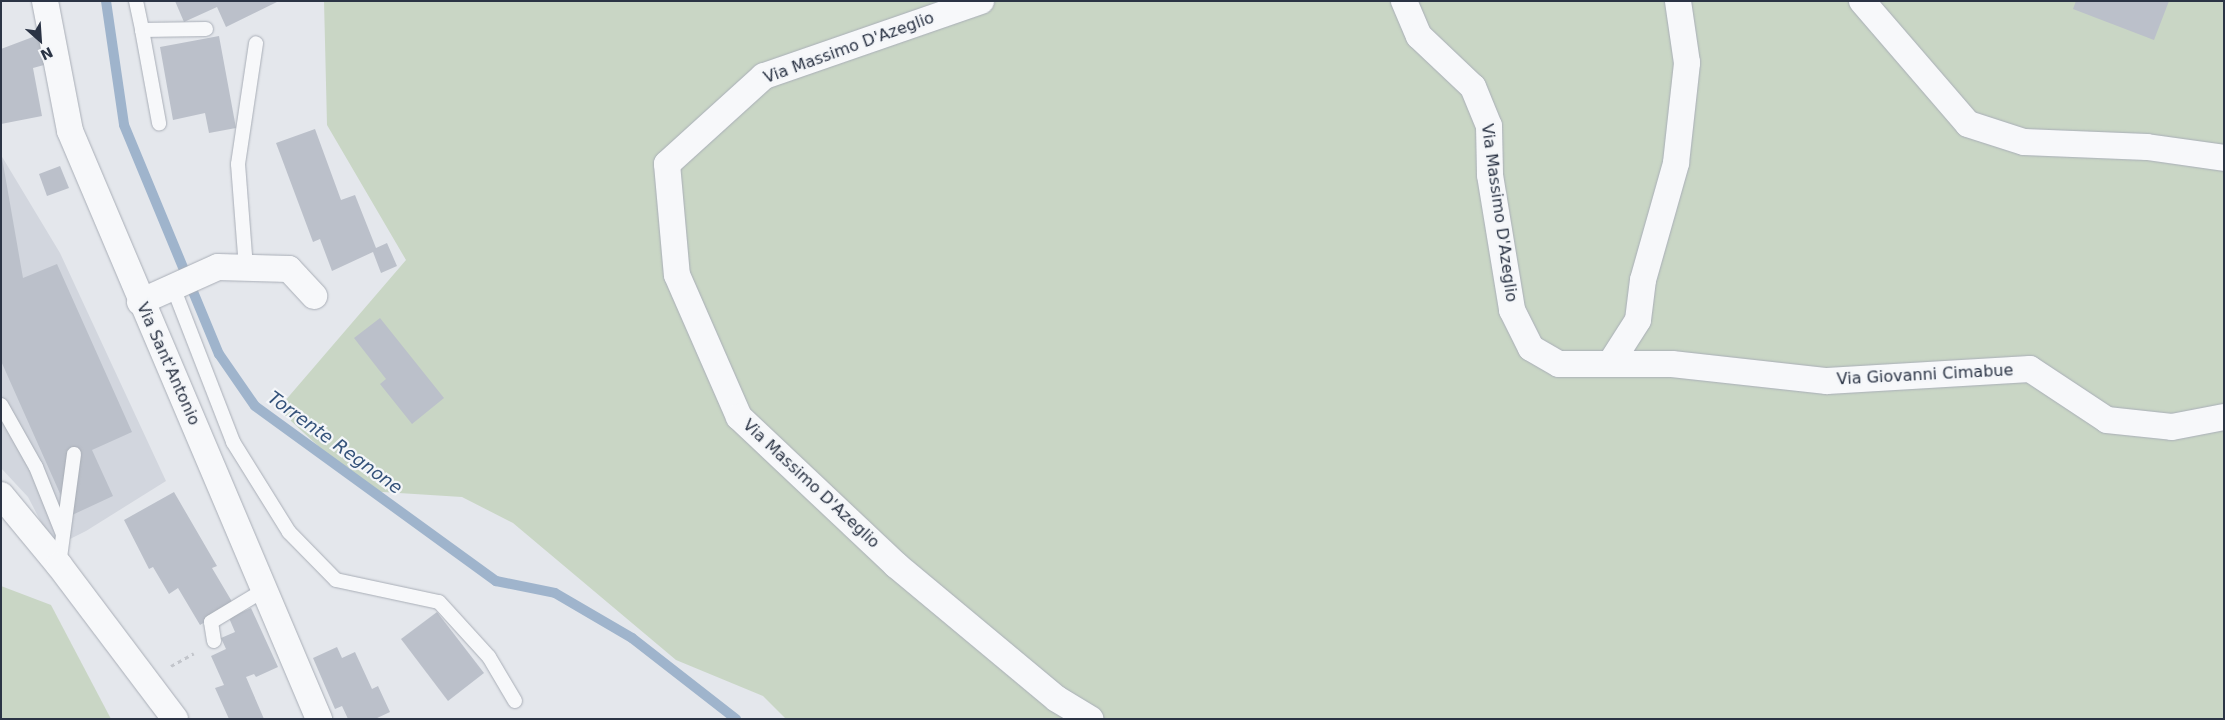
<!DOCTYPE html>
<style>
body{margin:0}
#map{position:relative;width:2225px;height:720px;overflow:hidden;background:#e4e7ec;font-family:"DejaVu Sans",sans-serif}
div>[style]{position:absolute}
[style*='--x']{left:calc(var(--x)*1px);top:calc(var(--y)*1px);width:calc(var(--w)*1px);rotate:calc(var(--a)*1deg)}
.built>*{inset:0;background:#d2d6de}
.green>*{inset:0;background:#c9d6c5}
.stream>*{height:10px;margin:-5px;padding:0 5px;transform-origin:5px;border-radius:5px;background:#9fb4cc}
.building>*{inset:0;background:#bbc0ca}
.path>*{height:3px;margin-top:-1.5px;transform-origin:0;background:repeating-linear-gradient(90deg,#c2c5cb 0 4px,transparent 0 8px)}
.roads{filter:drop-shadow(0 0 1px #a9aeb7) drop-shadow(0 0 1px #a9aeb7)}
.service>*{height:14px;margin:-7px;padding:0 7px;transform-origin:7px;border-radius:7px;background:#f7f8fa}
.minor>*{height:26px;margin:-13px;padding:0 13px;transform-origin:13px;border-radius:13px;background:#f7f8fa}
span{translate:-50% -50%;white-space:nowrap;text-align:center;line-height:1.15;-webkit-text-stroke:4.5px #f4f6f9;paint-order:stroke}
.street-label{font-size:16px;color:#2b3445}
.water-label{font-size:18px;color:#34527a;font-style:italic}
.frame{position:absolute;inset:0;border:2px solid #2b3445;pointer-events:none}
.north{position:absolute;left:15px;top:15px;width:50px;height:50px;-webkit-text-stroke:4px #f4f6f9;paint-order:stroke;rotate:154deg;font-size:14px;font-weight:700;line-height:20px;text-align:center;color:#2b3445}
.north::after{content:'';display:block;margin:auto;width:18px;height:22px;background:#2b3445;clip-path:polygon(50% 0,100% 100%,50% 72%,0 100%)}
</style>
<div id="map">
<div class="built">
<i style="clip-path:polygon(1px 155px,60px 253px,166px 481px,86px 531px,54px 547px,28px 497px,1px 468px)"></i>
</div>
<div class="green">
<i style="clip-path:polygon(324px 1px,2224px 1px,2224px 719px,786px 719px,763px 696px,676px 660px,513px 523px,462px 497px,367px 491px,278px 409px,406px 260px,327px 125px)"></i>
<i style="clip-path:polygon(1px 586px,51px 605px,111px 719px,1px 719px)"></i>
</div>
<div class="stream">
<i style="--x:106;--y:1;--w:125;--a:81.7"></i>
<i style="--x:124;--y:125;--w:248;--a:67.5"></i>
<i style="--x:219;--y:354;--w:63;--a:55.3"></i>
<i style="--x:255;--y:406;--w:298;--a:36"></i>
<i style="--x:496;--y:581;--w:60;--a:11.5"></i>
<i style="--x:555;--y:593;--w:89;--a:30.3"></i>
<i style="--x:632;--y:638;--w:132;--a:37.9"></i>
</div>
<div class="building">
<i style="clip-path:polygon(175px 1px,279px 1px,226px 27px,217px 7px,184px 22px)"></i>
<i style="clip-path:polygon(2076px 1px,2169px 1px,2154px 40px,2073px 9px)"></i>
<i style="clip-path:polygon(38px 35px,44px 65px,33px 68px,42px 116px,1px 124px,1px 49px)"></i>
<i style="clip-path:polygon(219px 36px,236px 128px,209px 133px,205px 113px,173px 120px,160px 47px)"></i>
<i style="clip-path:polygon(315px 129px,341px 200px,355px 195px,376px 248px,387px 243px,397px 266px,381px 273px,373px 252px,332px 271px,320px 239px,313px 242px,276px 143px)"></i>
<i style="clip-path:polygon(1px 152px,23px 278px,57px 264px,132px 432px,92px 450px,113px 496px,70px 516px,1px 361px)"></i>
<i style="clip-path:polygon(60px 166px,69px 188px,47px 196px,39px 174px)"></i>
<i style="clip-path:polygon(380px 318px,444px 398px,412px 424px,380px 384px,386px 379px,354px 338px)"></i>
<i style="clip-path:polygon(174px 492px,217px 566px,212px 568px,234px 605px,200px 625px,178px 588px,169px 594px,153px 567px,149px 569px,124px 520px)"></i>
<i style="clip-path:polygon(251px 608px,278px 667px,256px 677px,254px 674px,246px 677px,264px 719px,229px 719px,215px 688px,224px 685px,211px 656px,226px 649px,221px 638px,235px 632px,229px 618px)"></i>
<i style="clip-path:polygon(437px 612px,484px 673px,448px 701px,401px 639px)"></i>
<i style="clip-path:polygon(337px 647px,342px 658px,355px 652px,372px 689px,378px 686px,390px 712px,375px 719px,348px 719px,342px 706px,335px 709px,313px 658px)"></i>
</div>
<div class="path">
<i style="--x:171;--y:666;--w:26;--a:-29"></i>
</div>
<div class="roads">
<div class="service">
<i style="--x:136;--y:1;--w:30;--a:78"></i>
<i style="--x:142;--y:30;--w:64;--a:-0.9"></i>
<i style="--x:142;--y:30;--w:95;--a:79.6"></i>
<i style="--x:246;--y:268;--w:104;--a:-94.4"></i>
<i style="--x:238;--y:164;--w:122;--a:-81.5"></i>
<i style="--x:173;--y:287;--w:166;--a:68.8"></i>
<i style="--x:233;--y:442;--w:106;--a:58.1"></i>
<i style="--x:289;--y:532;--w:67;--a:45.6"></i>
<i style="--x:336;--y:580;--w:105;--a:12.1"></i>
<i style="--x:439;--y:602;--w:74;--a:47.7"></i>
<i style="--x:489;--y:657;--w:51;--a:59.4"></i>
<i style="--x:1;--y:405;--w:71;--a:60.6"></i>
<i style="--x:36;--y:467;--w:72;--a:68.1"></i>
<i style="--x:59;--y:565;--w:112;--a:-82.3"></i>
<i style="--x:214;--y:641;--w:19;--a:-99"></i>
<i style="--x:211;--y:622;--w:62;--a:-31.1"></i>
</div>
<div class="minor">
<i style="--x:45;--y:1;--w:132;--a:79.1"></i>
<i style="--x:70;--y:131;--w:639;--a:67.05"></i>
<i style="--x:981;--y:1;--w:230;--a:160.9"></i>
<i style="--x:764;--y:76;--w:131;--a:137.8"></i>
<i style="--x:667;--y:164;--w:111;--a:84.9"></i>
<i style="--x:677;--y:275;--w:155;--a:66.4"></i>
<i style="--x:739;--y:417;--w:216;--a:43.3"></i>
<i style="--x:896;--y:565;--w:209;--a:39.8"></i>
<i style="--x:1057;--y:699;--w:39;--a:31"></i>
<i style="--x:1404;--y:1;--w:38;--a:67"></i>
<i style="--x:1419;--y:36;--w:74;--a:43.4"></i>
<i style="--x:1473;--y:87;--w:42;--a:67.7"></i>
<i style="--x:1489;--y:126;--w:49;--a:88.8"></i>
<i style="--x:1490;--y:175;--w:137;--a:80.7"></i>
<i style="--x:1512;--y:310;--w:42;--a:63.4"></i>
<i style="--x:1531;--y:348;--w:32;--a:30"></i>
<i style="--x:1559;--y:364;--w:51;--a:0"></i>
<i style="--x:1610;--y:364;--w:52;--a:-57.5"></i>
<i style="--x:1638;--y:320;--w:40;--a:-82.9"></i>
<i style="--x:1643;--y:280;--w:122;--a:-74.2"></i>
<i style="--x:1676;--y:163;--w:101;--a:-83.7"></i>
<i style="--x:1687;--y:63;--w:63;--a:-98.3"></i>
<i style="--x:1862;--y:1;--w:162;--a:49.2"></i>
<i style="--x:1968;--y:124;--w:59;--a:17.8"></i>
<i style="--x:2024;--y:142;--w:123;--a:2.3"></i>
<i style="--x:2147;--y:147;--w:78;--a:8.1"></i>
<i style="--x:140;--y:302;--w:85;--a:-24.2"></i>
<i style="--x:218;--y:267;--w:71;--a:1.6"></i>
<i style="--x:289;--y:269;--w:37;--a:47"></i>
<i style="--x:1610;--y:364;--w:62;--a:0"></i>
<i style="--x:1672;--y:364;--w:156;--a:6.3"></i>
<i style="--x:1827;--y:381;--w:203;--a:-3.4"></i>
<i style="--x:2030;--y:369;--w:92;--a:33.5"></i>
<i style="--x:2107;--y:420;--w:65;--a:6.1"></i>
<i style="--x:2172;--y:427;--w:53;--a:-10.9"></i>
<i style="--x:1;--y:495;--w:91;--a:50.4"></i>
<i style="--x:59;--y:565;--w:193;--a:53"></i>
</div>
</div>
<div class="street-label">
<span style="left:849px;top:48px;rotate:-20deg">Via Massimo D'Azeglio</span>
<span style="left:1499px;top:213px;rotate:82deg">Via Massimo D'Azeglio</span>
<span style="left:168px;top:364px;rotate:66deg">Via Sant'Antonio</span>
<span style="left:1925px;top:375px;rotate:-3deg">Via Giovanni Cimabue</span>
<span style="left:811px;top:484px;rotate:43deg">Via Massimo D'Azeglio</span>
</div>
<div class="water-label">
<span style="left:335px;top:443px;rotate:36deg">Torrente Regnone</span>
</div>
<div class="frame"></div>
<div class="north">N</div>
</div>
